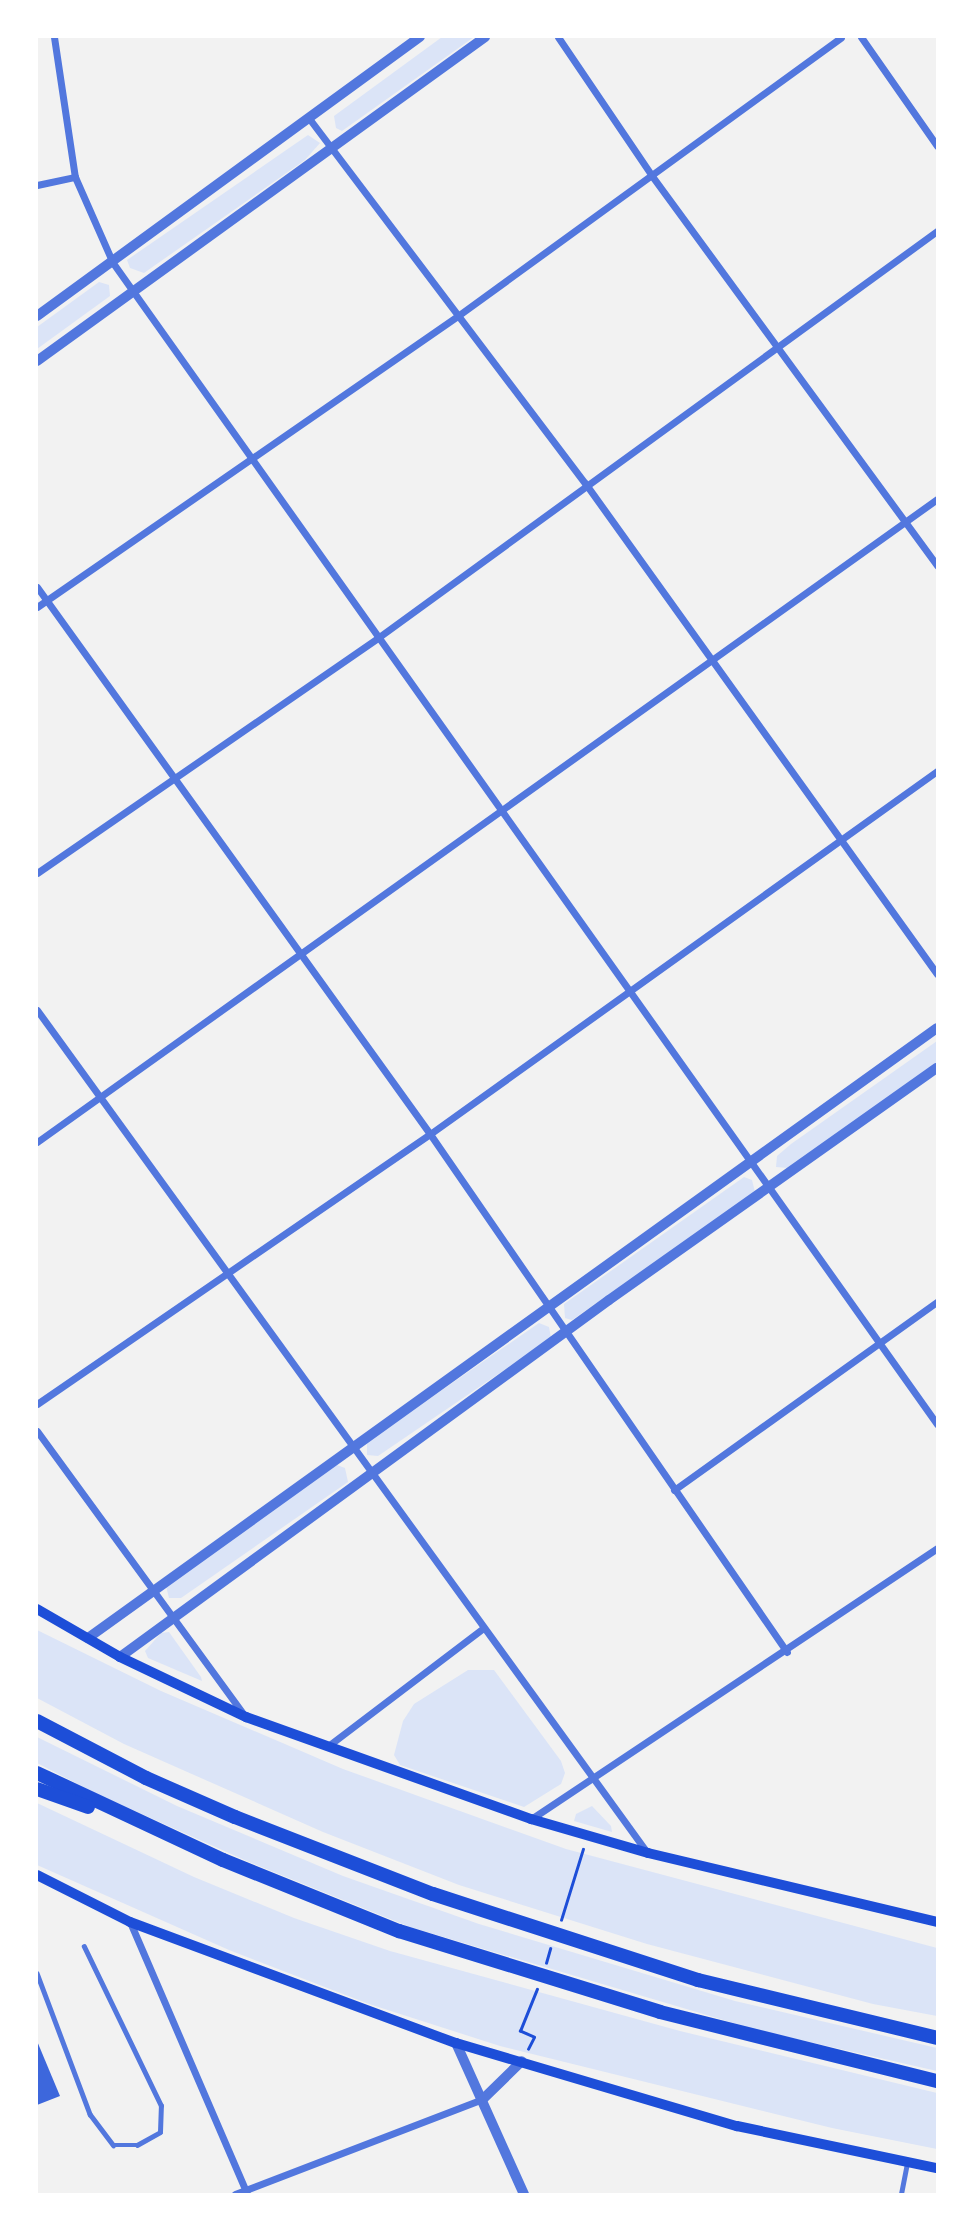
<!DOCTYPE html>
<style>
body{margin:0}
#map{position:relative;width:974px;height:2231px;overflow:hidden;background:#f2f2f2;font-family:"Fira Sans Condensed",sans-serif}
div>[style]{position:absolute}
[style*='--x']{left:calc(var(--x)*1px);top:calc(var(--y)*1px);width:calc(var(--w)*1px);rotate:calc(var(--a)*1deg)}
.green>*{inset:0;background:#dbe4f7}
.building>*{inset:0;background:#3d67dc}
.path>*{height:2.5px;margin:-1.25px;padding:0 1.25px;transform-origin:1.25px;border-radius:1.25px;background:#1d4ed8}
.service>*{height:4.5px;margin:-2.25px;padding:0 2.25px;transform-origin:2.25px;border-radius:2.25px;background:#5277de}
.minor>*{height:7px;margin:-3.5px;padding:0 3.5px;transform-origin:3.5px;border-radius:3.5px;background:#5277de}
.tertiary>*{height:10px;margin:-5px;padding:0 5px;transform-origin:5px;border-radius:5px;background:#5277de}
.secondary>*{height:10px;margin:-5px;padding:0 5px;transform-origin:5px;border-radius:5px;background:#1d4ed8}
.motorway>*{height:14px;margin:-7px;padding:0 7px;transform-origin:7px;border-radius:7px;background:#1d4ed8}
span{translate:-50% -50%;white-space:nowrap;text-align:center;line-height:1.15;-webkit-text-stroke:5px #fff;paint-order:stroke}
.frame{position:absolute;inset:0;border:38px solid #fff;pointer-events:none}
</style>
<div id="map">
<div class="green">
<i style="clip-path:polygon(442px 37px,474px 37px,342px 131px,336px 128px,334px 116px)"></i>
<i style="clip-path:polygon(308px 135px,320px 143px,305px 160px,144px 273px,130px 268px,127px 260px)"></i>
<i style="clip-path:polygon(99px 282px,109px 285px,110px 296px,37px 349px,37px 327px)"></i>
<i style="clip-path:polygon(937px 1041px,937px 1064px,788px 1168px,776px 1167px,777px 1156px,791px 1144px)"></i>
<i style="clip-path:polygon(744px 1177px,752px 1180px,755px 1192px,572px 1320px,565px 1318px,564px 1304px)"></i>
<i style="clip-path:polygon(539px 1323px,549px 1327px,551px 1338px,378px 1456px,367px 1455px,367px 1442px)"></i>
<i style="clip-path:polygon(337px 1465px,345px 1468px,348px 1482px,181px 1598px,169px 1598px,166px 1586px)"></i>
<i style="clip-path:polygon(37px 1630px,161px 1691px,343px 1769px,566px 1849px,937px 1948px,937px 2016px,873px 2004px,647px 1944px,459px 1885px,323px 1832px,124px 1744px,37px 1698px)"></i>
<i style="clip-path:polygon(169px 1632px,201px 1677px,202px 1681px,148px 1658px,145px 1651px,161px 1633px)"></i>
<i style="clip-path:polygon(468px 1670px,494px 1670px,561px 1761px,565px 1773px,561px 1784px,524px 1807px,400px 1765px,394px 1755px,403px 1721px,414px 1704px)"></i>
<i style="clip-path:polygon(37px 1737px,177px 1806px,343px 1876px,479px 1924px,735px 2001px,937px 2048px,937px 2071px,757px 2030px,410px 1927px,249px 1862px,97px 1794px,37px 1763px)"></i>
<i style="clip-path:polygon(37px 1803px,194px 1877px,294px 1918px,390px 1951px,680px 2031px,937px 2093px,937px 2149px,832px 2128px,500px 2046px,369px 2004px,229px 1950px,37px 1865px)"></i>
<i style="clip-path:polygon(592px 1806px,611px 1826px,612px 1832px,574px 1821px,576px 1814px)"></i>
</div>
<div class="building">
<i style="clip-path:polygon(37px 2041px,60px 2096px,37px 2105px)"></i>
</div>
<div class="path">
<i style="--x:561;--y:1920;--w:74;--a:-72.8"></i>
<i style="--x:546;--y:1963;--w:15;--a:-74"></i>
<i style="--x:528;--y:2049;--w:13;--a:-63"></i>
<i style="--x:534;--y:2037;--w:15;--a:-157"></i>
<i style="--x:520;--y:2031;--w:45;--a:-68"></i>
</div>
<div class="service">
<i style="--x:37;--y:1973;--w:151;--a:69.4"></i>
<i style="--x:90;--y:2114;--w:39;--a:53"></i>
<i style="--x:113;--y:2145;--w:24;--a:0"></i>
<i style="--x:137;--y:2145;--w:26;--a:-29"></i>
<i style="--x:160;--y:2132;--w:26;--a:-88"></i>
<i style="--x:161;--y:2106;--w:177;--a:-115.8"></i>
<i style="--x:901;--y:2194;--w:31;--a:-79"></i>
</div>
<div class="minor">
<i style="--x:54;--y:37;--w:142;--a:81.5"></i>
<i style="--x:75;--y:177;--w:94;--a:66.2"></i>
<i style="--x:113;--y:263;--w:1424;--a:54.64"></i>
<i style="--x:558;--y:37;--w:168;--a:55.9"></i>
<i style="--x:652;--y:176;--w:483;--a:53.8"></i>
<i style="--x:861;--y:37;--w:133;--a:55.1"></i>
<i style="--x:311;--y:121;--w:454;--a:52.9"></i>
<i style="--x:585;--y:483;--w:604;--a:54.36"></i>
<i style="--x:37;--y:185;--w:39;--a:-12"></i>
<i style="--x:37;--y:587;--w:674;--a:54.3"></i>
<i style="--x:430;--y:1134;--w:629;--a:55.43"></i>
<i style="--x:37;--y:607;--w:513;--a:-34.68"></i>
<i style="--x:459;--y:315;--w:472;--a:-36"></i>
<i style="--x:37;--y:873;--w:416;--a:-34.6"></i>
<i style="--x:379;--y:637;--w:690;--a:-36.04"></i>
<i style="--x:37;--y:1010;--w:1038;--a:54.09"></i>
<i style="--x:37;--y:1142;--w:1106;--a:-35.54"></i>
<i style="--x:37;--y:1404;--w:477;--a:-34.5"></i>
<i style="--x:430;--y:1134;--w:624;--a:-35.6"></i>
<i style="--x:37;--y:1431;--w:353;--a:53.9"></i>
<i style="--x:674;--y:1490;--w:323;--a:-35.6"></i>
<i style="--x:328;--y:1746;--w:193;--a:-37.2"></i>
<i style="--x:531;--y:1819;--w:488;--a:-33.7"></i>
<i style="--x:130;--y:1922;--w:296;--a:66.7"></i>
<i style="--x:235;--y:2194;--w:266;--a:-21"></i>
</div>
<div class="tertiary">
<i style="--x:37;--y:316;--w:474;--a:-36.1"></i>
<i style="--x:37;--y:361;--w:553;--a:-35.87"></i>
<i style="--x:88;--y:1638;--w:1045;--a:-35.7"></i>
<i style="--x:120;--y:1657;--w:605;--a:-36.13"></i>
<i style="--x:609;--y:1300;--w:402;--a:-35.3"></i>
<i style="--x:456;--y:2043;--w:166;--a:65.8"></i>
<i style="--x:483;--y:2099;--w:54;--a:-44.3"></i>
</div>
<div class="secondary">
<i style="--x:37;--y:1609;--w:96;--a:30"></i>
<i style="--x:120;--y:1657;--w:140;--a:25.5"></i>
<i style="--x:246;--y:1717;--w:303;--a:19.7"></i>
<i style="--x:531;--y:1819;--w:122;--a:16.2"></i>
<i style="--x:648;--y:1853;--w:297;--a:13.4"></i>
<i style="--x:37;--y:1875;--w:104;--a:26.8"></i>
<i style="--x:130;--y:1922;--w:348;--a:20.4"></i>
<i style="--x:456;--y:2043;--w:293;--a:16.5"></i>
<i style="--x:737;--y:2126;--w:204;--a:11.9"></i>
</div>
<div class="motorway">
<i style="--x:37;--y:1721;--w:123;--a:27.6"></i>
<i style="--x:146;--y:1778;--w:97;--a:23.7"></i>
<i style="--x:235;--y:1817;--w:212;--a:21.3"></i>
<i style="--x:433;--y:1894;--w:279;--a:18"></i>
<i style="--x:698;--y:1980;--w:246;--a:13.6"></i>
<i style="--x:37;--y:1773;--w:205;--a:25.1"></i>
<i style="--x:223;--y:1860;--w:190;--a:22"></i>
<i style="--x:399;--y:1931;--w:273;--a:17.2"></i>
<i style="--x:660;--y:2012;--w:285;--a:14"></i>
<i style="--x:37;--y:1789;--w:54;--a:19.4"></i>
</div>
<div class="frame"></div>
</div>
